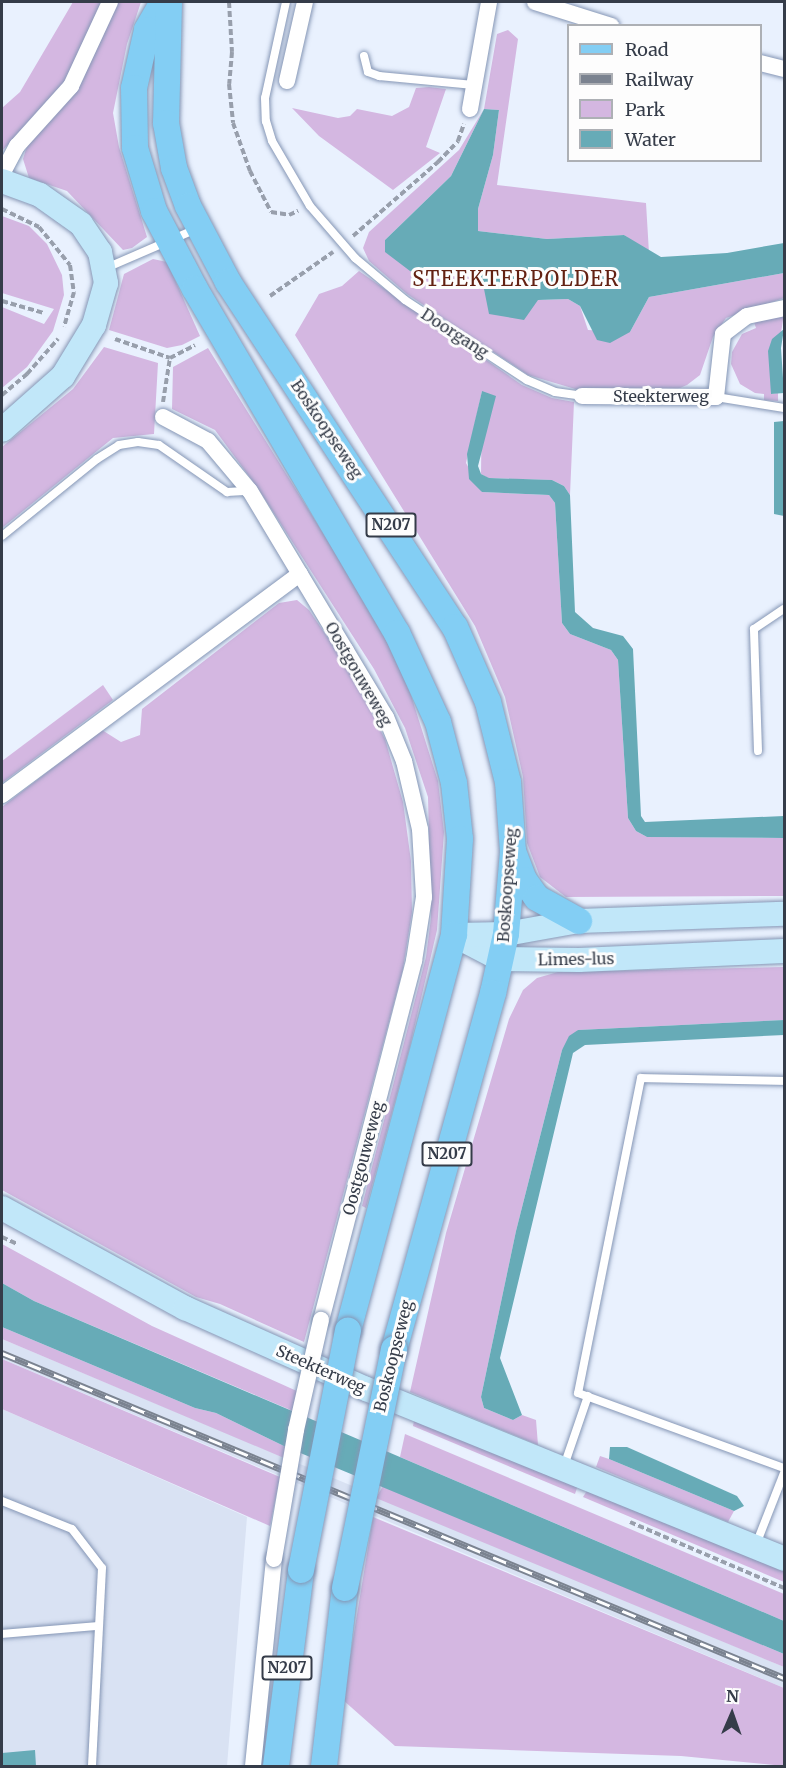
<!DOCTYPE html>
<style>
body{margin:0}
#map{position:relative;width:786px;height:1768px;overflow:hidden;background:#e9f1fe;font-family:Merriweather,serif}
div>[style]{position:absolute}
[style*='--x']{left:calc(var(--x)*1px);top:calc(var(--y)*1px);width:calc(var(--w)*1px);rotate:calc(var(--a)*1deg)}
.built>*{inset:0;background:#d9e2f3}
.green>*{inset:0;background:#d4b7e1}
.water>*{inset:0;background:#67abb7}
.path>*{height:4px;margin-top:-2px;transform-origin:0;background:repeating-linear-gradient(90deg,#989fac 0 6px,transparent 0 9px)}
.roads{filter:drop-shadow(0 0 2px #8596b5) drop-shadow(0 0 2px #8596b5)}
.lane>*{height:8px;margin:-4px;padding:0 4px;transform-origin:4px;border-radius:4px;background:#fff}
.street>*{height:16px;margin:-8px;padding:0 8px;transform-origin:8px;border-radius:8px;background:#fff}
.secondary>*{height:24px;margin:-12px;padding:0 12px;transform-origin:12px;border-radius:12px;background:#c1e7f9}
.primary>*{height:26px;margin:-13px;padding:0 13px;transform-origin:13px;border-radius:13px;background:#83cef4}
.rail>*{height:7px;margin-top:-3.5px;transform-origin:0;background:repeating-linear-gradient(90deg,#fdfdfd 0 14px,#7b8390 0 28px);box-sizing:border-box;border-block:2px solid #7b8390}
.bridges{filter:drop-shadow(0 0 2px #8596b5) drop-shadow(0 0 2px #8596b5)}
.street-bridge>*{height:16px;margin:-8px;padding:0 8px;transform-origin:8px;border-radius:8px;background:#fff}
.primary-bridge>*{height:26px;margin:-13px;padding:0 13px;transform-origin:13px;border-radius:13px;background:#83cef4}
span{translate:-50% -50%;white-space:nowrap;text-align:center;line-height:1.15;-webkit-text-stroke:6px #fdfdfd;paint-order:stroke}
.shield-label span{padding:2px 4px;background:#fdfdfd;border:2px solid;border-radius:4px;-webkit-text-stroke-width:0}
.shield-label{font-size:15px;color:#353c49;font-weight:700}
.street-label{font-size:16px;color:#353c49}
.quarter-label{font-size:20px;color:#632112;letter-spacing:1.5px}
.frame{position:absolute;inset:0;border:3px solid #353c49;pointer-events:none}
.legend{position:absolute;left:567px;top:24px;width:195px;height:138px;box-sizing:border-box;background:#fdfdfd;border:2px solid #adb0b5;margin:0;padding:8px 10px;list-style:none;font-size:18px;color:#353c49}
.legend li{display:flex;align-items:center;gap:12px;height:30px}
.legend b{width:30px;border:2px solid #adb0b5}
.north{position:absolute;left:702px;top:1684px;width:60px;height:60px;-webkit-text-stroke:4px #fdfdfd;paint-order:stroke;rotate:2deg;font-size:16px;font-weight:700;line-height:24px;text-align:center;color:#353c49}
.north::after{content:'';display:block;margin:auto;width:21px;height:27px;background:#353c49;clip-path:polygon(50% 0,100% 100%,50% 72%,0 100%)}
</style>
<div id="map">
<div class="built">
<i style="clip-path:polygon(2px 1339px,784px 1667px,784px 1688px,2px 1359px)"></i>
<i style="clip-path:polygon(2px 1409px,247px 1517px,227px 1766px,2px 1766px)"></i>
</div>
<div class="green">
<i style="clip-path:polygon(73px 2px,102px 2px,64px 84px,2px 151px,2px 108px,20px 92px)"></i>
<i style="clip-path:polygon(118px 2px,141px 2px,127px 44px,113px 113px,119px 147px,147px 237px,132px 248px,123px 250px,67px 191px,29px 178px,23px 159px,27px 146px,73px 92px)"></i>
<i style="clip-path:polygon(508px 30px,518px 39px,497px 185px,646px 203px,649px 253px,624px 235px,547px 239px,478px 231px,478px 209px,493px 155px,499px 110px,484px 109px,451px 176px,385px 240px,429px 274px,451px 271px,538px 300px,568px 299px,580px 306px,588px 330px,630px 332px,649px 297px,784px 273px,784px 298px,726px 318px,713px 337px,700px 375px,687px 385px,675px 390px,582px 391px,528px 375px,407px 294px,369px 261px,363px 248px,369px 232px,459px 150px,484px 109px,497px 34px)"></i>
<i style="clip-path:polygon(429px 87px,446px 89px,426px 147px,440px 153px,393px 190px,319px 136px,292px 108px,338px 118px,350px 116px,357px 109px,392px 116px,409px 107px,416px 88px)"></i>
<i style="clip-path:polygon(2px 216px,29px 226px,47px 244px,62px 275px,64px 295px,53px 331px,27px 367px,2px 388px,2px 307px,44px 324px,54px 309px,2px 293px)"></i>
<i style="clip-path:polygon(153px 259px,167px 262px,200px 336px,182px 345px,167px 348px,109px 330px,124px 274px)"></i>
<i style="clip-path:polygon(359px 271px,522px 385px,552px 398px,574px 402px,570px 495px,564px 486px,552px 480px,488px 478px,481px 474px,482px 391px,466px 463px,482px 492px,549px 495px,555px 503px,562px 623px,570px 634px,611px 650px,618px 660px,628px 818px,636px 831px,647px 837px,784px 838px,784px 896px,566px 897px,540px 877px,527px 843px,523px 777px,505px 697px,475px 626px,295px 335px,319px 294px,342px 286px)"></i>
<i style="clip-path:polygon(784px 313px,772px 394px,778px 393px,778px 401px,764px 400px,764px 394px,755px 393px,740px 384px,731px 364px,732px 352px,742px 334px,756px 328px,754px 322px)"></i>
<i style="clip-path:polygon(104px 347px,158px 363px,154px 434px,113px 438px,2px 528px,2px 447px,73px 389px)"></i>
<i style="clip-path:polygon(208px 348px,354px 583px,404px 673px,438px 781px,444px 832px,437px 930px,410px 1046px,366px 1208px,362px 1206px,426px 957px,431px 918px,428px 797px,405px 728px,374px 669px,257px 487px,215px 430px,172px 409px,173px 367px)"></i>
<i style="clip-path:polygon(297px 600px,309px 610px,349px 669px,385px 739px,403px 802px,411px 861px,412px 912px,403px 969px,304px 1342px,220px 1304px,196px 1297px,2px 1190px,2px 807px,102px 730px,121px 742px,140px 735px,142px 709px,279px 603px)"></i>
<i style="clip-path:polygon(103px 685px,113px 700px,2px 783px,2px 761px)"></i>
<i style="clip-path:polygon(784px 967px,784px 1020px,578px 1030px,562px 1050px,516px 1231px,481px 1397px,484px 1408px,513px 1420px,522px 1415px,536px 1420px,538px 1445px,410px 1392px,446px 1233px,509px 1019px,523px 990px,537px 978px,558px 972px)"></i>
<i style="clip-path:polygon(2px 1244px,152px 1326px,299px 1392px,293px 1411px,34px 1301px,2px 1283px)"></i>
<i style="clip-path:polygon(2px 1327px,195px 1408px,216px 1413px,286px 1447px,284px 1458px,2px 1339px)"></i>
<i style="clip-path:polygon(2px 1359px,280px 1477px,270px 1526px,2px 1409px)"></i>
<i style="clip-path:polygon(414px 1421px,578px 1485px,575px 1494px,413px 1426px)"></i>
<i style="clip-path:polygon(405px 1434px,784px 1594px,784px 1621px,400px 1457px)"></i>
<i style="clip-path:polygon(600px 1456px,609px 1459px,734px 1511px,728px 1522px,596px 1467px)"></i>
<i style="clip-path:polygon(383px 1486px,784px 1654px,784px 1667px,376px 1498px)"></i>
<i style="clip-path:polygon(588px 1489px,784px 1571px,784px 1582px,583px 1497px)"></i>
<i style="clip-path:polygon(373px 1517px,784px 1688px,784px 1766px,681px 1756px,395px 1746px,343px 1700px)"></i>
</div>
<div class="water">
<i style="clip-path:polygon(484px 109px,499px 110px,493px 155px,478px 209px,478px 231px,547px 239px,624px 235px,661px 257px,727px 253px,784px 243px,784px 273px,649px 297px,630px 332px,610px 343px,597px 340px,580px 306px,568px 299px,538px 300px,524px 320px,489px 314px,483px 284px,475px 277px,451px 271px,429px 274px,410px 271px,385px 252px,385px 240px,451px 176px)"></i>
<i style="clip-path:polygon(784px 329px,781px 348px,784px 393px,771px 394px,768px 351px,772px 339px)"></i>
<i style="clip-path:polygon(482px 391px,496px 396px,478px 466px,481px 474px,489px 478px,552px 480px,564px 486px,570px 495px,575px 612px,593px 628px,623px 636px,633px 649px,641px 816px,645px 822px,784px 816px,784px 838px,647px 837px,636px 831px,628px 818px,618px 660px,611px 650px,570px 634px,562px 623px,555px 503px,549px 495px,482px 492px,469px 479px,467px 454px)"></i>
<i style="clip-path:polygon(784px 421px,784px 516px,774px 514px,774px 422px)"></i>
<i style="clip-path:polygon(784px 1020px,784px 1035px,585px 1045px,573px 1053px,500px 1358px,522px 1415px,513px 1420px,484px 1408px,481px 1397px,516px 1231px,562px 1050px,569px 1036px,578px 1030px)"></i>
<i style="clip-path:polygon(2px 1283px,34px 1301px,784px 1621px,784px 1654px,286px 1447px,216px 1413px,195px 1408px,2px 1327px)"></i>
<i style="clip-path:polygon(610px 1447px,627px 1447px,737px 1496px,744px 1506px,734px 1511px,609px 1459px)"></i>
<i style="clip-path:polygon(35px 1750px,36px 1766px,2px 1766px,2px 1753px)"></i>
</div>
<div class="path">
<i style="--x:229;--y:2;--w:50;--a:86.6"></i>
<i style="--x:232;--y:52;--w:32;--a:95"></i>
<i style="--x:229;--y:84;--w:39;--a:84"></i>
<i style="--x:233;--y:123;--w:51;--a:70.5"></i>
<i style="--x:250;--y:171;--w:46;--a:62.9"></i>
<i style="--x:271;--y:212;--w:18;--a:9"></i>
<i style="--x:289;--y:215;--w:10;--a:-24"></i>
<i style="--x:2;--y:209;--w:41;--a:25.9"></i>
<i style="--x:39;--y:227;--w:49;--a:50.8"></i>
<i style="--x:70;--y:265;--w:27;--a:82"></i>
<i style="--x:74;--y:292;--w:36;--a:106"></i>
<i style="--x:353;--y:236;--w:113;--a:-41"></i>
<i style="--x:438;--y:162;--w:29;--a:-46"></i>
<i style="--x:458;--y:141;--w:18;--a:-71"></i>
<i style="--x:270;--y:296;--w:77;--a:-34.9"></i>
<i style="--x:2;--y:301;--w:44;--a:15.9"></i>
<i style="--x:115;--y:339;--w:58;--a:19.1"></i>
<i style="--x:170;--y:358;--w:28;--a:-27"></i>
<i style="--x:2;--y:395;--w:33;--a:-40"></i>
<i style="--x:27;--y:374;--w:47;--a:-48.5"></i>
<i style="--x:163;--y:402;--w:45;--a:-81"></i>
<i style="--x:2;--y:1237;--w:17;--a:25"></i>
<i style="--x:630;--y:1522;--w:168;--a:23.2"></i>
</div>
<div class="roads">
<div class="lane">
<i style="--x:286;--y:2;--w:98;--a:102.3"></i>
<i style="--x:265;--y:98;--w:23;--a:88"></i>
<i style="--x:266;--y:121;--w:21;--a:73"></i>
<i style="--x:272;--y:141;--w:75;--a:59.7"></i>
<i style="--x:310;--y:206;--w:69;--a:49.1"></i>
<i style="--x:355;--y:258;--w:65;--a:40"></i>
<i style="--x:405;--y:300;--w:146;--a:33.3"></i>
<i style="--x:527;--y:380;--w:30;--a:23"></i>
<i style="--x:555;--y:392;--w:27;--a:8"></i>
<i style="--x:364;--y:56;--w:16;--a:76"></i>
<i style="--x:368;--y:72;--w:12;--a:20"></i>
<i style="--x:379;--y:76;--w:95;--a:5.4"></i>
<i style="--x:106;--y:268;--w:98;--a:-23.4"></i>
<i style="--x:716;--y:397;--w:69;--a:9.2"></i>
<i style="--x:2;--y:536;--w:122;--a:-39"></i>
<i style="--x:97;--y:459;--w:26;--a:-32"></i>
<i style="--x:119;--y:445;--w:19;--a:-9"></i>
<i style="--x:138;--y:442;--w:21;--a:8"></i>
<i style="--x:159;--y:445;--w:83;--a:34.7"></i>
<i style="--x:227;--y:492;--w:22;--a:-3"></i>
<i style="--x:758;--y:751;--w:122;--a:-91.9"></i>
<i style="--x:754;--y:629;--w:36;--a:-34"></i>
<i style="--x:784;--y:1081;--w:143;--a:-178.8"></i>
<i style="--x:641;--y:1078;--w:321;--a:101.3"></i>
<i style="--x:578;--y:1393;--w:219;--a:20"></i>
<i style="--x:564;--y:1466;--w:74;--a:-71.1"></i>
<i style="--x:2;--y:1501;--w:75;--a:21.8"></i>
<i style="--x:72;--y:1529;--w:49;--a:52.4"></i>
<i style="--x:102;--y:1568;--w:198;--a:92.9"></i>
<i style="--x:755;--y:1547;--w:79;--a:-68.6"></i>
<i style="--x:2;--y:1634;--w:96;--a:-4.8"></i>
</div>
<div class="street">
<i style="--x:535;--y:2;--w:80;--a:17.5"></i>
<i style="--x:760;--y:63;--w:25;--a:14"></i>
<i style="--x:287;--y:81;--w:81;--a:-77.2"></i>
<i style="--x:470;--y:109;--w:109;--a:-79.9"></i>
<i style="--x:2;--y:174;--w:32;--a:-62"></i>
<i style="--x:17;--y:146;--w:81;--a:-48"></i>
<i style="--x:71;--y:86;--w:93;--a:-65.1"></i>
<i style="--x:582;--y:396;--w:134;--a:0.4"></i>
<i style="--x:716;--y:397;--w:63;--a:-83.7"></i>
<i style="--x:723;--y:334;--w:30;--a:-37"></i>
<i style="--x:747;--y:316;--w:38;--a:-12"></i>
<i style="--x:163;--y:417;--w:51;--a:28.1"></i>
<i style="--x:208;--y:441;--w:65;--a:50"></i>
<i style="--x:250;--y:491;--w:264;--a:59"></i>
<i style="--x:386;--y:717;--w:48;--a:67.8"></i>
<i style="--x:404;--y:761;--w:70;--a:76.8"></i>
<i style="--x:420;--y:829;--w:68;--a:86.6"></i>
<i style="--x:424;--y:897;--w:65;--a:98.9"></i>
<i style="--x:414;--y:961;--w:371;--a:104.5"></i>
<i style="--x:2;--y:795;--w:371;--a:-36.6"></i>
<i style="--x:253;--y:1766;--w:208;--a:-84.2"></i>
</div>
<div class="secondary">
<i style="--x:2;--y:181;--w:40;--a:20.2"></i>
<i style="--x:40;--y:195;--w:50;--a:35.3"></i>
<i style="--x:81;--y:224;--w:34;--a:56"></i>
<i style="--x:100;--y:252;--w:32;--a:79"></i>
<i style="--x:106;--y:283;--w:44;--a:105.9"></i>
<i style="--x:94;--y:325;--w:60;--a:121.3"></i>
<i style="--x:63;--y:376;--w:81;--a:138.5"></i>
<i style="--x:454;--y:935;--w:52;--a:27.6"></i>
<i style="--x:500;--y:959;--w:79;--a:0.7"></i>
<i style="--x:579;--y:960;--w:205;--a:-2.5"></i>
<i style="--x:456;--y:935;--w:50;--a:-1.1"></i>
<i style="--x:506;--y:934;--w:74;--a:-10.1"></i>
<i style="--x:579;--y:921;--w:205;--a:-2"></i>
<i style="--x:2;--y:1208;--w:209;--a:28.7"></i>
<i style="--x:185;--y:1308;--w:198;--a:24.1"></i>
<i style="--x:366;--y:1389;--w:451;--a:22.1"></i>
</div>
<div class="primary">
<i style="--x:163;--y:2;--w:32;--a:120"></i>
<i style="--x:147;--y:30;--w:59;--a:102.6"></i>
<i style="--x:134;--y:88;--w:60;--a:89"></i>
<i style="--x:135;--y:148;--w:66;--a:73.2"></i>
<i style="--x:154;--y:211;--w:88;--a:62.3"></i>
<i style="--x:195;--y:289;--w:399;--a:59.6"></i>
<i style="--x:397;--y:633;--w:98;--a:65.3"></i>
<i style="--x:438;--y:722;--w:63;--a:75.3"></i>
<i style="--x:454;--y:783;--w:56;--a:83.9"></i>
<i style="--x:460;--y:839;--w:96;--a:93.6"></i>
<i style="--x:454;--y:935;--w:410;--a:105"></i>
<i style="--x:169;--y:2;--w:121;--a:91.4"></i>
<i style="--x:166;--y:123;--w:46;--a:79.9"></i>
<i style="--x:174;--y:168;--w:40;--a:69.8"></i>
<i style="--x:188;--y:206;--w:86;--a:62.2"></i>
<i style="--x:228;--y:282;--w:413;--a:56.7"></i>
<i style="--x:455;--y:627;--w:82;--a:66.3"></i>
<i style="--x:488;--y:702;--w:82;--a:76"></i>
<i style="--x:508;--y:782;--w:69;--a:85.9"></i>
<i style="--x:513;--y:851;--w:83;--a:94.8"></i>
<i style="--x:506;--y:934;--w:60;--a:102.4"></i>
<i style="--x:493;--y:993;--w:370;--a:105.5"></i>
<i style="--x:514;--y:854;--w:28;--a:69"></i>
<i style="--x:524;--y:880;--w:22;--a:54"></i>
<i style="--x:537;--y:898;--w:48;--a:28.7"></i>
<i style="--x:276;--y:1766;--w:198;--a:-82.7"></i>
<i style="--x:324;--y:1766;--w:179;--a:-83.3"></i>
</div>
</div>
<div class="rail">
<i style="--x:2;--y:1353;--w:847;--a:22.57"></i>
</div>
<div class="bridges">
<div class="street-bridge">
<i style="--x:274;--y:1559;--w:131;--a:-80.3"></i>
<i style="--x:296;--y:1430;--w:113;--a:-77.2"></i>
</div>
<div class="primary-bridge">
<i style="--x:301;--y:1570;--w:244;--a:-78.9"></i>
<i style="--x:345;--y:1588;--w:244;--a:-78.4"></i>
</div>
</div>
<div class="shield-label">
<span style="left:391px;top:525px">N207</span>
<span style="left:447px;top:1154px">N207</span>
<span style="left:287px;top:1668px">N207</span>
</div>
<div class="street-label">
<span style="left:455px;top:333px;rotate:33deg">Doorgang</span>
<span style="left:661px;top:396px">Steekterweg</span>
<span style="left:327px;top:429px;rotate:56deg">Boskoopseweg</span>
<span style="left:359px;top:674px;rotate:60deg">Oostgouweweg</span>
<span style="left:507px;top:885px;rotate:-86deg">Boskoopseweg</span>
<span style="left:576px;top:959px;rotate:-1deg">Limes-lus</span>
<span style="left:363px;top:1158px;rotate:-75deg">Oostgouweweg</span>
<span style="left:393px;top:1356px;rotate:-76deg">Boskoopseweg</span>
<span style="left:321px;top:1369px;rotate:24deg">Steekterweg</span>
</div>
<div class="quarter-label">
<span style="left:516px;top:278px">STEEKTERPOLDER</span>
</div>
<div class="frame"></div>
<ul class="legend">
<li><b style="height:8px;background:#83cef4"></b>Road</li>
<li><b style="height:8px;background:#7b8390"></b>Railway</li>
<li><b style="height:16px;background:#d4b7e1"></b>Park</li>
<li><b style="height:16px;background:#67abb7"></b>Water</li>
</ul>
<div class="north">N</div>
</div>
